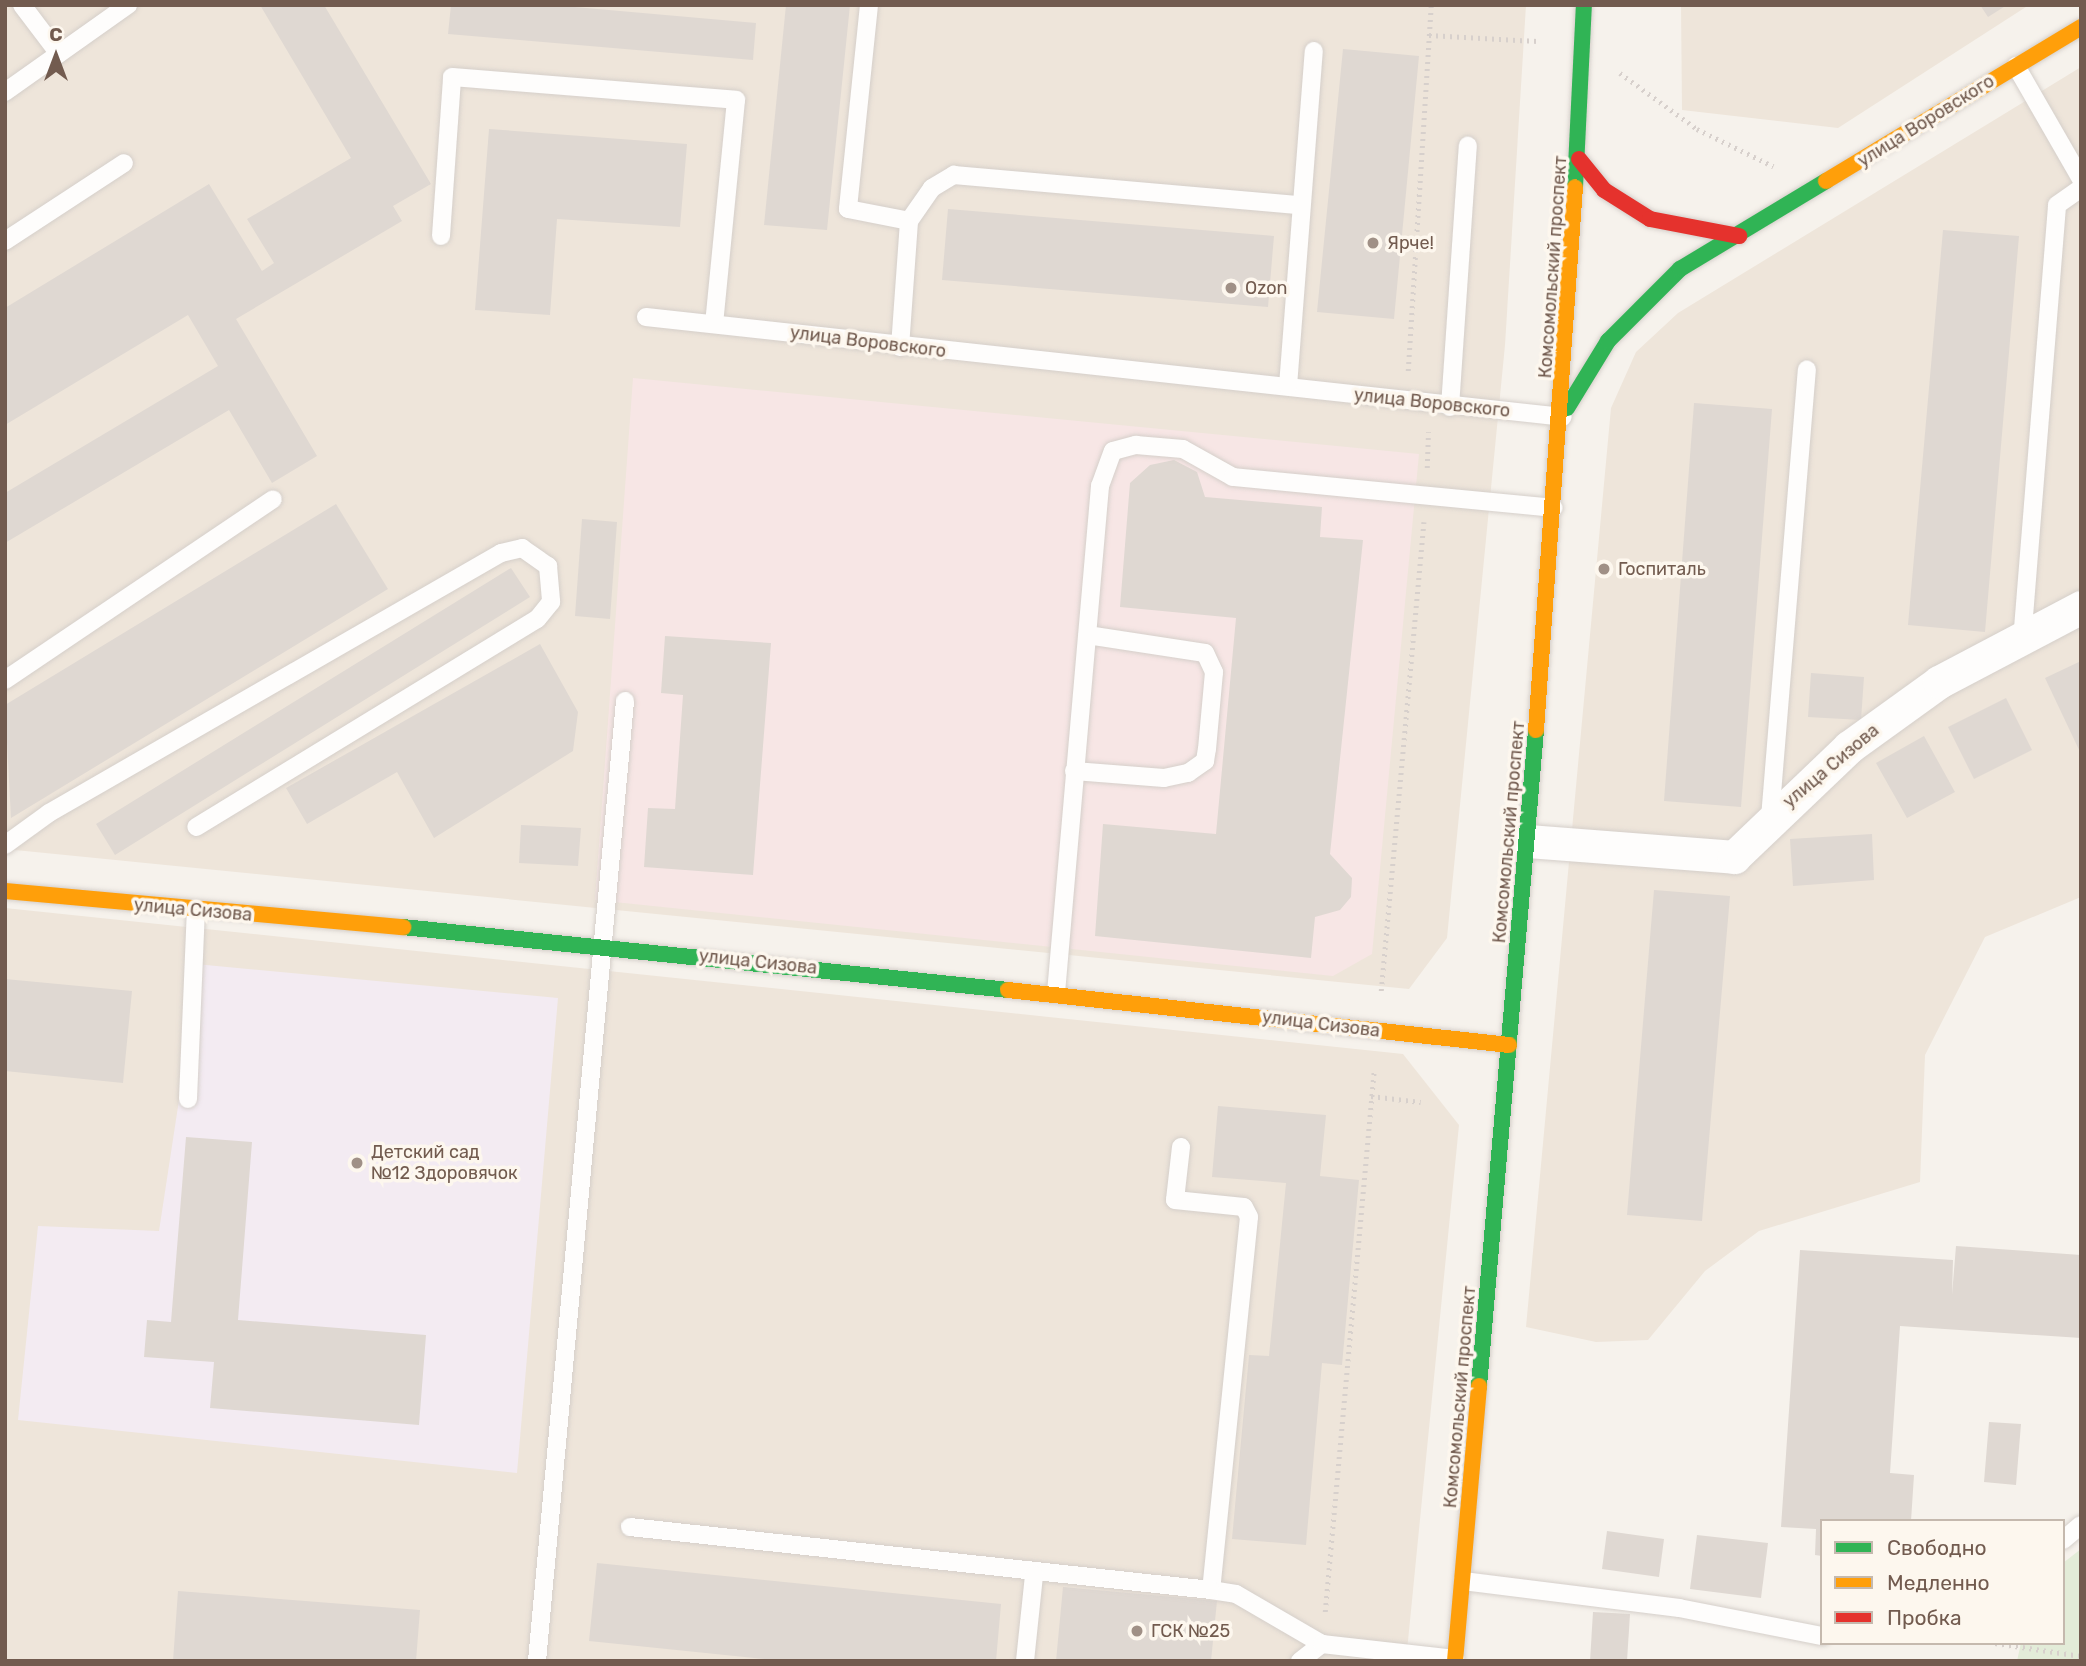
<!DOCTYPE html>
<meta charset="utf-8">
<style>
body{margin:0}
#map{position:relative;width:2086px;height:1666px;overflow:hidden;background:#f6f2ec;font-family:Rubik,sans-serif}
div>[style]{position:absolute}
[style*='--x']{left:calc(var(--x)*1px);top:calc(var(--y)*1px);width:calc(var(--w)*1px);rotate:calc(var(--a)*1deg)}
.residential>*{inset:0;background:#eee5da}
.education>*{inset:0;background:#f3ebf2}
.medical>*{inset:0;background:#f7e6e5}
.green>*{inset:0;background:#e3ecd8}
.building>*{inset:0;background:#dfd8d2}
.path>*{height:4.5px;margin-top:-2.25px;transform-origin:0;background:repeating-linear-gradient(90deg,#d7d0cc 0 2px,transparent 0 7px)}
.roads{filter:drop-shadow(0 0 2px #d5cfca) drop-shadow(0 0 2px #d5cfca)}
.lane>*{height:18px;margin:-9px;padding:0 9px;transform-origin:9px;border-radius:9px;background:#fefdfc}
.street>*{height:33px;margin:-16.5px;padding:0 16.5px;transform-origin:16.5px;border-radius:16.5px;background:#fefdfc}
.fast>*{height:16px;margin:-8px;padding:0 8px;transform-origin:8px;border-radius:8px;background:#30b455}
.slow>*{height:16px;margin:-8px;padding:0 8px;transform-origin:8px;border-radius:8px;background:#ff9f0a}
.jam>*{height:16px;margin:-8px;padding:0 8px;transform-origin:8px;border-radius:8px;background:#e5322d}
.dots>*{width:19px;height:19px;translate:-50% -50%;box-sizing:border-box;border:4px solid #fdf7ee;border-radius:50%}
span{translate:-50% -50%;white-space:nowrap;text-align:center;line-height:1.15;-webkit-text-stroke:7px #fdf7ee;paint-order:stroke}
.street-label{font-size:18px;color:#725b4f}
.poi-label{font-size:18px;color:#725b4f}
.left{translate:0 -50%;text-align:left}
.frame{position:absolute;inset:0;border:7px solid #725b4f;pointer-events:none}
.legend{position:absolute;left:1820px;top:1519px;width:245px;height:126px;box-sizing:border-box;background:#fdf7ee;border:2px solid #c5b9ae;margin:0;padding:9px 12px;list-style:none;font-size:21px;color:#725b4f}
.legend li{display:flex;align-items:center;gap:14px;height:35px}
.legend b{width:35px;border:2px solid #c5b9ae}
.north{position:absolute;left:21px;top:21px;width:70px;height:70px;-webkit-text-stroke:5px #fdf7ee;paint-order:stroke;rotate:0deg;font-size:19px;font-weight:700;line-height:28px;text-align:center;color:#725b4f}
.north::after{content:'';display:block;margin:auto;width:24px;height:32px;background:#725b4f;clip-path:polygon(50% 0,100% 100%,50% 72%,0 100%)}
</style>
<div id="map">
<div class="residential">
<i style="clip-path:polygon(5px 5px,1526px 5px,1505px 345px,1447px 938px,1409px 989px,5px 849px)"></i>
<i style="clip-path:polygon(1681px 5px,2029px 5px,1838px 128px,1682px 110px)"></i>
<i style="clip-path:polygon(2081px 67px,2081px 897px,1985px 937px,1925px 1055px,1920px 1182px,1759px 1231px,1705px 1271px,1648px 1340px,1596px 1342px,1526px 1327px,1611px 408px,1636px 352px,1678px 313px)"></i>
<i style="clip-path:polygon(5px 908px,1403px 1054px,1459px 1125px,1406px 1661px,5px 1661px)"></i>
</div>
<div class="education">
<i style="clip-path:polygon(185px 963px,558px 998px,517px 1473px,18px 1420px,38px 1226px,159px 1231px,179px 1100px)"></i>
</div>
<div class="medical">
<i style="clip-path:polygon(633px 378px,1419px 454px,1372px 954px,1333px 976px,595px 900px)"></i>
</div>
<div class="green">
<i style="clip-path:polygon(2081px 1549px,2081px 1661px,2017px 1661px,2021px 1643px,2063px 1643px,2063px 1563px)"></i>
</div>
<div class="building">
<i style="clip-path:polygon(260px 5px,324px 5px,431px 184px,393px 206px,402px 221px,236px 319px,317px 456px,272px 483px,229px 410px,5px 543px,5px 493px,218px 366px,188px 315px,5px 425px,5px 308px,209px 184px,262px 271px,274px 263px,247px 219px,351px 158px)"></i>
<i style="clip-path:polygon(451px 5px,552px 5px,756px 23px,753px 60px,448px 34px)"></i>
<i style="clip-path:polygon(786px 5px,850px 5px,827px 230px,764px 225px)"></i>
<i style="clip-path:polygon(1980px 5px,2007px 5px,1988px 17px)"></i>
<i style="clip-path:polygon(1343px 49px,1419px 56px,1394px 319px,1317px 312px)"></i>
<i style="clip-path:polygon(489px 129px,687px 144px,680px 227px,557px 219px,550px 315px,475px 310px)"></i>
<i style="clip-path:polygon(948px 209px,1274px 236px,1268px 307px,942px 280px)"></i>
<i style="clip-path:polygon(1943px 230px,2019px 236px,1985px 632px,1908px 625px)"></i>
<i style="clip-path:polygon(1694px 403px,1772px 409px,1741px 807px,1664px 801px)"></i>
<i style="clip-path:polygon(1174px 460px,1197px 472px,1205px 497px,1322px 507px,1320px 537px,1363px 540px,1330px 854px,1352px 878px,1351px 897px,1340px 910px,1315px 917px,1311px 958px,1095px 936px,1103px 824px,1216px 834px,1236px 618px,1120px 607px,1130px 483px,1150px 465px)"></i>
<i style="clip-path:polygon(336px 504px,388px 589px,11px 818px,5px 705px)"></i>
<i style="clip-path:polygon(582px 519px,617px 522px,610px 619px,575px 616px)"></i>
<i style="clip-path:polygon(511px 568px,530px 597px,115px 855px,96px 824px)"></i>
<i style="clip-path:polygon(665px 636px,771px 643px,753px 875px,644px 867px,648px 808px,675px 809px,683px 695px,661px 693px)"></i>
<i style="clip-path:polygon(540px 644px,578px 712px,573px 751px,434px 838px,397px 772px,307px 824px,286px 788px)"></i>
<i style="clip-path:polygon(2081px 661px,2081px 754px,2045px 678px)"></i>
<i style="clip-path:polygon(1811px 673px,1864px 677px,1861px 720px,1808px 717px)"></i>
<i style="clip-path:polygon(2006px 698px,2032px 750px,1974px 779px,1948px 727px)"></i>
<i style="clip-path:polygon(1924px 736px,1955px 792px,1907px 818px,1876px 763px)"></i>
<i style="clip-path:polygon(521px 825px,581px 828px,578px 866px,519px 863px)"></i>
<i style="clip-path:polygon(1872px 834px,1874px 880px,1793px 886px,1790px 839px)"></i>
<i style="clip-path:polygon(1654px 890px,1730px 896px,1702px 1221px,1627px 1215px)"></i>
<i style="clip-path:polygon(5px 979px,132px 991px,123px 1083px,5px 1071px)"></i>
<i style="clip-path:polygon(1218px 1106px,1326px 1115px,1320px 1176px,1359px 1180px,1342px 1365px,1322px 1363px,1306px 1545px,1232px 1539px,1249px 1355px,1269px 1356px,1286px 1183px,1212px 1177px)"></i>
<i style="clip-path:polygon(186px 1137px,252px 1142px,238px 1320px,426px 1335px,419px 1425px,210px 1408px,214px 1362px,144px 1357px,147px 1320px,171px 1322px)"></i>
<i style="clip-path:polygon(1956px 1246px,2081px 1255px,2081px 1338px,1900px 1326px,1890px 1473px,1914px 1475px,1911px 1521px,1822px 1521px,1822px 1556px,1815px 1555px,1816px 1529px,1781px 1527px,1800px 1250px,1953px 1260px,1952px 1295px)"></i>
<i style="clip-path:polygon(1989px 1422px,2021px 1424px,2016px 1485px,1984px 1482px)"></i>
<i style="clip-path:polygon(1607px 1531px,1664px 1539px,1659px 1577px,1602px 1569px)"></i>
<i style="clip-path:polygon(1697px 1535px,1768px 1543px,1761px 1598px,1690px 1589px)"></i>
<i style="clip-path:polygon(597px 1563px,1001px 1604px,996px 1661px,784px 1661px,589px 1641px)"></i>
<i style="clip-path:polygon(1063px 1587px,1217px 1601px,1211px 1661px,1056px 1661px)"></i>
<i style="clip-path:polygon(178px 1591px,420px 1610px,416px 1661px,173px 1661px)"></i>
<i style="clip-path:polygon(1593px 1612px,1630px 1614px,1627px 1661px,1590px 1661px)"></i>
</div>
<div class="path">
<i style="--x:1429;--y:35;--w:109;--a:3.2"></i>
<i style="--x:1620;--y:73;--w:95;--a:36"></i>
<i style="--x:1697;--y:129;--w:85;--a:26"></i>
<i style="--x:1408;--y:371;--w:367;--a:-86.4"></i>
<i style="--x:1427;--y:468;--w:36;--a:-88"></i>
<i style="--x:1381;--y:991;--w:471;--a:-84.8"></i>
<i style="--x:1371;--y:1096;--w:50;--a:6.8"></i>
<i style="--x:1325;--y:1612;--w:544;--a:-84.83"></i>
<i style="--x:1995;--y:1643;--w:87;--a:8.6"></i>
</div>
<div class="roads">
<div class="lane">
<i style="--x:22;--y:5;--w:61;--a:52.9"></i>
<i style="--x:869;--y:5;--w:205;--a:95.9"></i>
<i style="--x:848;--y:209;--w:62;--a:11.1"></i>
<i style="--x:2016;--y:66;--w:130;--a:60.1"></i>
<i style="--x:5;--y:92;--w:151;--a:-35.3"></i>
<i style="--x:441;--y:236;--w:159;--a:-86"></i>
<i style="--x:452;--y:77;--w:285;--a:4.6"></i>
<i style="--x:736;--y:100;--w:224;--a:95.6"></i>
<i style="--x:5;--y:241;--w:142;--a:-33.2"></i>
<i style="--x:646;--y:317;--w:922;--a:6.22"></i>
<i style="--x:900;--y:347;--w:126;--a:-85.9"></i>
<i style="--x:909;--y:221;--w:40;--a:-55.1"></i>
<i style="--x:932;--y:188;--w:26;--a:-31"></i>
<i style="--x:954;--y:175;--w:347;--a:5"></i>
<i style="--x:1288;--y:386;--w:336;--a:-85.6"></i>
<i style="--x:1450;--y:407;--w:262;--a:-86.1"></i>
<i style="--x:2022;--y:641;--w:437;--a:-85.4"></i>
<i style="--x:2057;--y:205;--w:29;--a:-35"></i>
<i style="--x:5;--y:680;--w:323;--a:-34"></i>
<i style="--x:1074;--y:771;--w:90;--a:4.4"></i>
<i style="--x:1164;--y:778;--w:25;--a:-12"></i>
<i style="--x:1188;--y:773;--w:21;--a:-35"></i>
<i style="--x:1205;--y:761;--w:12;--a:-81"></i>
<i style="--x:1207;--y:749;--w:77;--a:-84.8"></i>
<i style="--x:1214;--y:672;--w:21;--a:-115"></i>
<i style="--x:1205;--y:653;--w:119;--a:-171.3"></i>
<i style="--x:1770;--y:818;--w:450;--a:-85.3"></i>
<i style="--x:5;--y:845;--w:54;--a:-36"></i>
<i style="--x:49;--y:813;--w:521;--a:-29.91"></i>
<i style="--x:501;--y:553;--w:22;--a:-13"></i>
<i style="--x:522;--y:548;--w:32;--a:35"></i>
<i style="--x:548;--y:566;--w:36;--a:85"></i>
<i style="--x:551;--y:602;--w:22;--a:129"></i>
<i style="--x:537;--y:619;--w:399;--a:148.6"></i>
<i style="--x:1056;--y:993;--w:509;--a:-85.04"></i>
<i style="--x:1100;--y:486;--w:37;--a:-70"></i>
<i style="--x:1113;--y:451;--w:24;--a:-15"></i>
<i style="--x:1136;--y:445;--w:47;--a:4.9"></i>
<i style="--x:1183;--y:449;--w:57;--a:29.2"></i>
<i style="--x:1233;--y:477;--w:322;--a:5.5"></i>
<i style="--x:188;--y:1099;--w:189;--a:-87.6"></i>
<i style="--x:1181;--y:1147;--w:53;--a:96.5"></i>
<i style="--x:1175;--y:1200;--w:69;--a:5.8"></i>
<i style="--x:1244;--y:1207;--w:11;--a:63"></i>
<i style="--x:1249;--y:1217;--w:375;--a:95.8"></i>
<i style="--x:1211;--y:1590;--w:25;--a:9"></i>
<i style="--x:1236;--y:1594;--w:99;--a:30.2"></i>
<i style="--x:630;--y:1527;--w:584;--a:6.19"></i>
<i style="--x:2063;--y:1540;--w:23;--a:-40"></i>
<i style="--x:1463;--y:1581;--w:218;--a:7.1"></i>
<i style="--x:1679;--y:1608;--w:146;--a:11.1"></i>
<i style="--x:537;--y:1661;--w:964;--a:-84.76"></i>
<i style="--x:1025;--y:1661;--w:86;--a:-84"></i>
<i style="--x:1300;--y:1661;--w:28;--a:-38"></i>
<i style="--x:1322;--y:1644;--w:134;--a:6.4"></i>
</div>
<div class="street">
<i style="--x:1528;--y:841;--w:207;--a:4.4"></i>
<i style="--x:1734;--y:857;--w:159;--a:-43.7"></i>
<i style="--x:1849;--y:747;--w:111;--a:-35.8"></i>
<i style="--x:1939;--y:682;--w:161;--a:-27.8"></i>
</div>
<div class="fast">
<i style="--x:1575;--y:187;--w:182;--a:-87.2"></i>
<i style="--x:1567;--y:408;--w:79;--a:-58.5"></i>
<i style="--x:1608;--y:341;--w:102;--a:-45"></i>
<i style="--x:1680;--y:269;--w:170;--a:-31.1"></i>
<i style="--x:403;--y:927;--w:608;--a:5.94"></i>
<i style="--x:1479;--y:1386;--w:658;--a:-85.03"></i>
</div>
<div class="slow">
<i style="--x:1826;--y:181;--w:298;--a:-31.1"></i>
<i style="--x:1536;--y:730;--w:544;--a:-85.89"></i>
<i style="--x:5;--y:891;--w:400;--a:5.2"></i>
<i style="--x:1008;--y:990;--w:504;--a:6.26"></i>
<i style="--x:1455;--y:1661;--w:276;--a:-85"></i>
</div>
<div class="jam">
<i style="--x:1579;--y:159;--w:40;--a:51"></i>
<i style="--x:1604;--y:190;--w:54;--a:32.2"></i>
<i style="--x:1650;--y:219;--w:91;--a:10.8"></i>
</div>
</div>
<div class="dots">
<i style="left:1373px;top:243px;background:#a09086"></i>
<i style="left:1231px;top:288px;background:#a09086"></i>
<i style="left:1604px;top:569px;background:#a09086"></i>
<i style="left:357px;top:1163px;background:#a09086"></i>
<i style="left:1137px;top:1631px;background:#a09086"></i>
</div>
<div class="street-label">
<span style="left:1926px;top:121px;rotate:-32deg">улица Воровского</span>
<span style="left:1553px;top:267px;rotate:-86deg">Комсомольский проспект</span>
<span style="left:868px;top:342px;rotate:7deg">улица Воровского</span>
<span style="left:1432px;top:403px;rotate:6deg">улица Воровского</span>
<span style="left:1831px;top:766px;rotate:-40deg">улица Сизова</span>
<span style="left:1509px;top:832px;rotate:-85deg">Комсомольский проспект</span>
<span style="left:193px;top:910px;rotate:5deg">улица Сизова</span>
<span style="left:758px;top:962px;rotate:6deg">улица Сизова</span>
<span style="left:1321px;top:1024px;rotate:7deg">улица Сизова</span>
<span style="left:1460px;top:1397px;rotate:-85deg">Комсомольский проспект</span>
</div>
<div class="poi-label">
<span class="left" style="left:1387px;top:243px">Ярче!</span>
<span class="left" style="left:1245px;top:288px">Ozon</span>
<span class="left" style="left:1618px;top:569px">Госпиталь</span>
<span class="left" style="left:371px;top:1163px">Детский сад<br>№12 Здоровячок</span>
<span class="left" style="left:1151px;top:1631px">ГСК №25</span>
</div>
<div class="frame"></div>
<ul class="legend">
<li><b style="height:9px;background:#30b455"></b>Свободно</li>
<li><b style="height:9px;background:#ff9f0a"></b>Медленно</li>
<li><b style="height:9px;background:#e5322d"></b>Пробка</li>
</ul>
<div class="north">С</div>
</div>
